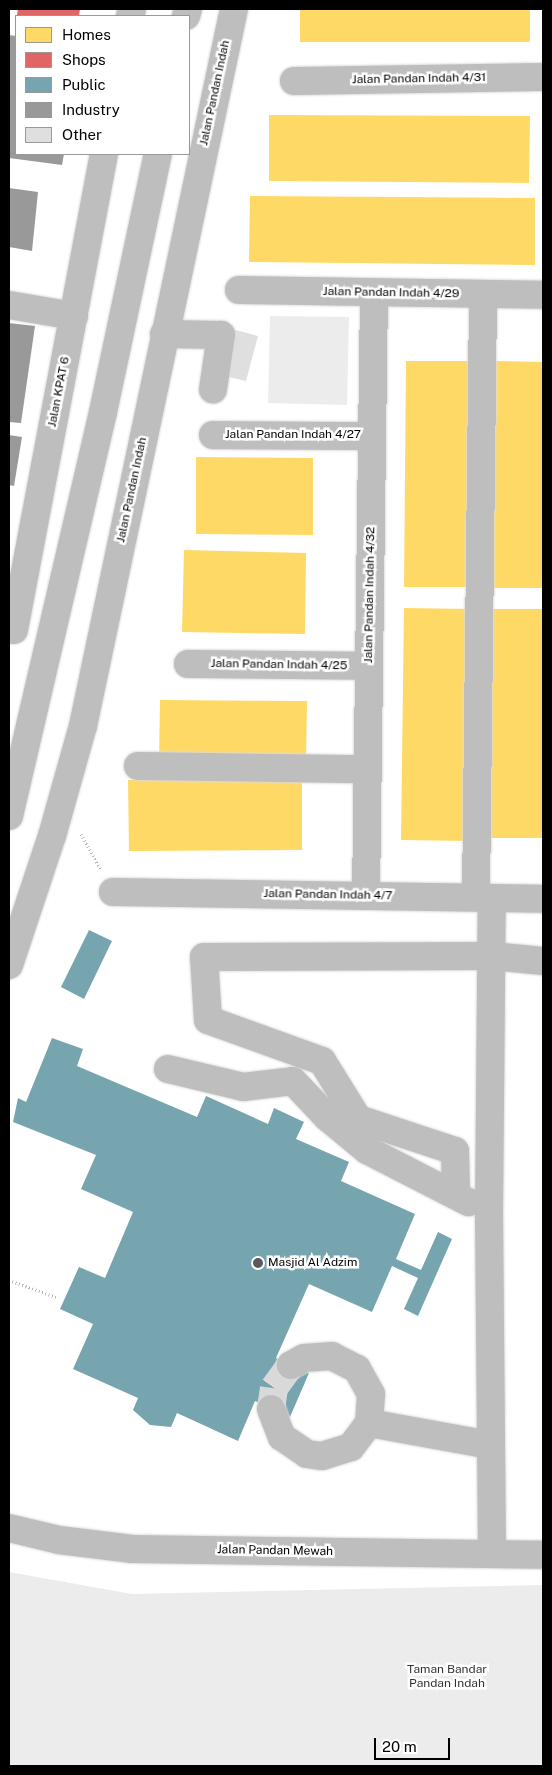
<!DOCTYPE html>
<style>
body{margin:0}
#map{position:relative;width:552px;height:1775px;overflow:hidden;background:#fff;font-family:"Public Sans",sans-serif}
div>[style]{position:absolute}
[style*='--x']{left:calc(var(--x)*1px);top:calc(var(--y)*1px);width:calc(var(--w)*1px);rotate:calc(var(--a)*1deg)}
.green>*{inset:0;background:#ececec}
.homes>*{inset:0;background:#ffd966}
.shops>*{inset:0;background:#e06666}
.public>*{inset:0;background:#76a5af}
.industry>*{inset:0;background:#999}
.building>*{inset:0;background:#dfdfdf}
.minor-tunnel>*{height:28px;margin-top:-14px;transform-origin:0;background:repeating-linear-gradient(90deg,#d9d9d9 0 28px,transparent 0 42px)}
.path>*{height:3px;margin-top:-1.5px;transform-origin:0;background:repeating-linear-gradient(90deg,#b9b9b9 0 1px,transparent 0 3.5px)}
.roads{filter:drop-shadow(0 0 1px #dbdbdb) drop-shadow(0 0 1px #dbdbdb)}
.minor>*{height:28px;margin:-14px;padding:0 14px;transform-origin:14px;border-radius:14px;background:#bebebe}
.major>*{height:28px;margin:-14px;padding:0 14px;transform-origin:14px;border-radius:14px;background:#bebebe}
.dots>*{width:14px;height:14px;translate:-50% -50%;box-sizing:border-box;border:2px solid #fff;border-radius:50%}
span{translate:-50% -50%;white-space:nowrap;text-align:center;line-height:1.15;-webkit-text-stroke:5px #fff;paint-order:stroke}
.street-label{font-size:12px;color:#000}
.poi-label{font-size:12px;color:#000}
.left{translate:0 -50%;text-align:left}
.park-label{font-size:12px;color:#333}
.frame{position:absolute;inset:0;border:10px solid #000;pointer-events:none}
.legend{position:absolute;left:15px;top:15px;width:175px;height:140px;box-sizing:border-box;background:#fff;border:1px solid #999;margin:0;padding:6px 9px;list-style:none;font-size:15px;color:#000}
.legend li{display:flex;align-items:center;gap:10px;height:25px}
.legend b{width:25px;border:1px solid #999}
.scale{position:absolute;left:374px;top:1738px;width:76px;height:22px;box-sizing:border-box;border:2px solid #000;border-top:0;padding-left:6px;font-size:15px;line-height:18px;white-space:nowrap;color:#000;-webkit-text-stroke:4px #fff;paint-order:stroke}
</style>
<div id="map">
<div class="green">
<i style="clip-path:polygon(270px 316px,349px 317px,347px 405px,268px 403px)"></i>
<i style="clip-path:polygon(9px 1572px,132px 1594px,543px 1585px,543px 1766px,9px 1766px)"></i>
</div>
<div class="homes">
<i style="clip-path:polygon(300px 9px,530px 9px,530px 42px,300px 42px)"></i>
<i style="clip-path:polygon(269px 115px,530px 116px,529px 183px,269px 181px)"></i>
<i style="clip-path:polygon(250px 196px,535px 198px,535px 265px,249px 262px)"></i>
<i style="clip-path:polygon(406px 361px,474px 361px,471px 587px,404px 587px)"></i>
<i style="clip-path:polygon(492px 361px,543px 362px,543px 588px,490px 588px)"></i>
<i style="clip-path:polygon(196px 457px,313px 458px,313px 535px,196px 534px)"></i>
<i style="clip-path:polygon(184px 550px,306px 553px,305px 634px,182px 632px)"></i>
<i style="clip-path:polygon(404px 608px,472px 609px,469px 841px,401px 840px)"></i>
<i style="clip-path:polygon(491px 609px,543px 609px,543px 838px,491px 838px)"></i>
<i style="clip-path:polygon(160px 700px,307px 701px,306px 763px,159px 761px)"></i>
<i style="clip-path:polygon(302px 779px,302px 850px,129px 851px,128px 780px)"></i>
</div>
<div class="shops">
<i style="clip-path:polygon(18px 9px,80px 9px,79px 16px,23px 16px,17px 15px)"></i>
</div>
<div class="public">
<i style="clip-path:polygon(89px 930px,112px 941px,84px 999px,61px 987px)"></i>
<i style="clip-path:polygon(52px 1038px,83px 1049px,77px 1066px,197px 1117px,206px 1096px,268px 1124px,274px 1108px,304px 1122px,296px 1139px,349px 1162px,341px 1181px,415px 1214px,396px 1259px,421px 1270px,438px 1232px,452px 1239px,418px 1316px,404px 1309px,418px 1278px,392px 1266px,372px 1312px,309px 1284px,276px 1358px,309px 1373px,290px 1417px,255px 1401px,238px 1441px,177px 1413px,171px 1427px,150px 1425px,133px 1410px,138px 1398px,73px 1369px,93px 1324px,60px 1309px,79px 1267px,105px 1278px,133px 1212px,81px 1189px,96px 1155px,13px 1122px,18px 1098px,26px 1102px)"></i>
</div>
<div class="industry">
<i style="clip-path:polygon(9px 35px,16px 36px,16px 154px,64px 154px,62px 165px,9px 158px)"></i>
<i style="clip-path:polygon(9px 188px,38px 192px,32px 251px,9px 247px)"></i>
<i style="clip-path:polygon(9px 323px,35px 326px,21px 423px,9px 422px)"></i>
<i style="clip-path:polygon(9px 435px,22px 437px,14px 486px,9px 485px)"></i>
</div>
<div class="building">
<i style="clip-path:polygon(232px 329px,258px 336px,246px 381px,221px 375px)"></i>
</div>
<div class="minor-tunnel">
<i style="--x:271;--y:1409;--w:21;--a:-82"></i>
<i style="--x:274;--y:1388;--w:29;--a:-54"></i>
</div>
<div class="path">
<i style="--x:81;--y:834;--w:41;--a:60.9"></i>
<i style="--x:9;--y:1280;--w:50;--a:19.9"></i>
</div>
<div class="roads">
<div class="minor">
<i style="--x:130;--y:16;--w:7;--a:-74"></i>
<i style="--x:294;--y:81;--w:249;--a:-0.9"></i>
<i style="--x:239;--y:290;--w:304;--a:0.9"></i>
<i style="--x:9;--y:305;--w:66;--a:9.6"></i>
<i style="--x:164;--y:334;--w:57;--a:1"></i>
<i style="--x:221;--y:335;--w:55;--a:98.4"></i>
<i style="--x:213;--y:435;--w:159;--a:0.4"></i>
<i style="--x:14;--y:630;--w:484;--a:-79.3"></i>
<i style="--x:188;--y:664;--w:181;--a:0.6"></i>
<i style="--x:138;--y:766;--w:229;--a:0.8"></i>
<i style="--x:113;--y:892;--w:430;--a:0.9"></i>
<i style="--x:366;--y:896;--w:602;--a:-89.24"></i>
<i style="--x:476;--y:897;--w:602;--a:-89.33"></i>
<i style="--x:168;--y:1069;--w:77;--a:13.5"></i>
<i style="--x:243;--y:1087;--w:50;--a:-6.8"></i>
<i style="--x:293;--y:1081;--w:50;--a:46.6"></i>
<i style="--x:327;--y:1117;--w:52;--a:39.5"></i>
<i style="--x:367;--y:1150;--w:114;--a:27.2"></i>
<i style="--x:456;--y:1194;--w:43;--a:-91.3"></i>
<i style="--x:455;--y:1151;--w:102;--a:-161.7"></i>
<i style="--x:358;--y:1119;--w:68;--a:-121.8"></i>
<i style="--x:322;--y:1061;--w:121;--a:-160.2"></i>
<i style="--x:208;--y:1020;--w:63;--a:-93.6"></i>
<i style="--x:204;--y:957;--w:288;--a:-0.2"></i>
<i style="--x:492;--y:956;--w:51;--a:5.6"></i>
<i style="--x:271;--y:1409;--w:30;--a:69"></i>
<i style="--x:282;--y:1437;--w:30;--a:34"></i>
<i style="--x:307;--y:1454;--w:15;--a:8"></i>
<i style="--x:322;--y:1456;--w:30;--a:-17"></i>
<i style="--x:351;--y:1447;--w:30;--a:-53"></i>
<i style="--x:369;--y:1423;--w:29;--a:-86"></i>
<i style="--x:371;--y:1394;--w:29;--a:-119"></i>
<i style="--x:357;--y:1369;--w:28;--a:-153"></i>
<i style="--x:332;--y:1356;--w:28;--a:176"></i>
<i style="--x:304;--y:1358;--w:15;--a:152"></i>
<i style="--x:369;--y:1423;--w:123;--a:10.3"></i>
<i style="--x:9;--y:1528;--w:51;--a:13.5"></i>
<i style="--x:59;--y:1540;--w:74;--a:7"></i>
<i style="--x:132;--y:1549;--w:411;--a:0.8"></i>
<i style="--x:492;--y:1554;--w:339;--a:-90.5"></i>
<i style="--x:489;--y:1215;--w:317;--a:-89.5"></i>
</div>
<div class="major">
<i style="--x:186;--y:16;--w:7;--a:-74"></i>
<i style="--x:9;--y:816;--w:415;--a:-76.9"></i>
<i style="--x:103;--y:412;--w:264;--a:-78"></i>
<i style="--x:9;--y:965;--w:136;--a:-71.6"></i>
<i style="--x:52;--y:836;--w:114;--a:-74.3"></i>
<i style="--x:83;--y:726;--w:733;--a:-78.11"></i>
</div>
</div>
<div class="dots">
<i style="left:258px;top:1263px;background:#595959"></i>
</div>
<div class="street-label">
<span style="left:419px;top:79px;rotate:-1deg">Jalan Pandan Indah 4/31</span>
<span style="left:215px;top:93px;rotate:-78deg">Jalan Pandan Indah</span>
<span style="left:391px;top:293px;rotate:1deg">Jalan Pandan Indah 4/29</span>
<span style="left:59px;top:392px;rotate:-79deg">Jalan KPAT 6</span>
<span style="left:293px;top:435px">Jalan Pandan Indah 4/27</span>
<span style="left:132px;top:490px;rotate:-78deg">Jalan Pandan Indah</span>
<span style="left:370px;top:595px;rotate:-89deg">Jalan Pandan Indah 4/32</span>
<span style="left:279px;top:665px;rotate:1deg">Jalan Pandan Indah 4/25</span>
<span style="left:328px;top:895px;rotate:1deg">Jalan Pandan Indah 4/7</span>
<span style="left:275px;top:1551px;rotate:1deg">Jalan Pandan Mewah</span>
</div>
<div class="poi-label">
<span class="left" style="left:268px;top:1263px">Masjid Al Adzim</span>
</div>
<div class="park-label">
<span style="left:447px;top:1677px">Taman Bandar<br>Pandan Indah</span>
</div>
<div class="frame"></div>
<ul class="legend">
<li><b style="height:14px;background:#ffd966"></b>Homes</li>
<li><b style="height:14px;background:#e06666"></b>Shops</li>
<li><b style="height:14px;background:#76a5af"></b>Public</li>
<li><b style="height:14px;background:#999"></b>Industry</li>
<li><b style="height:14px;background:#dfdfdf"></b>Other</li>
</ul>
<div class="scale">20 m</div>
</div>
